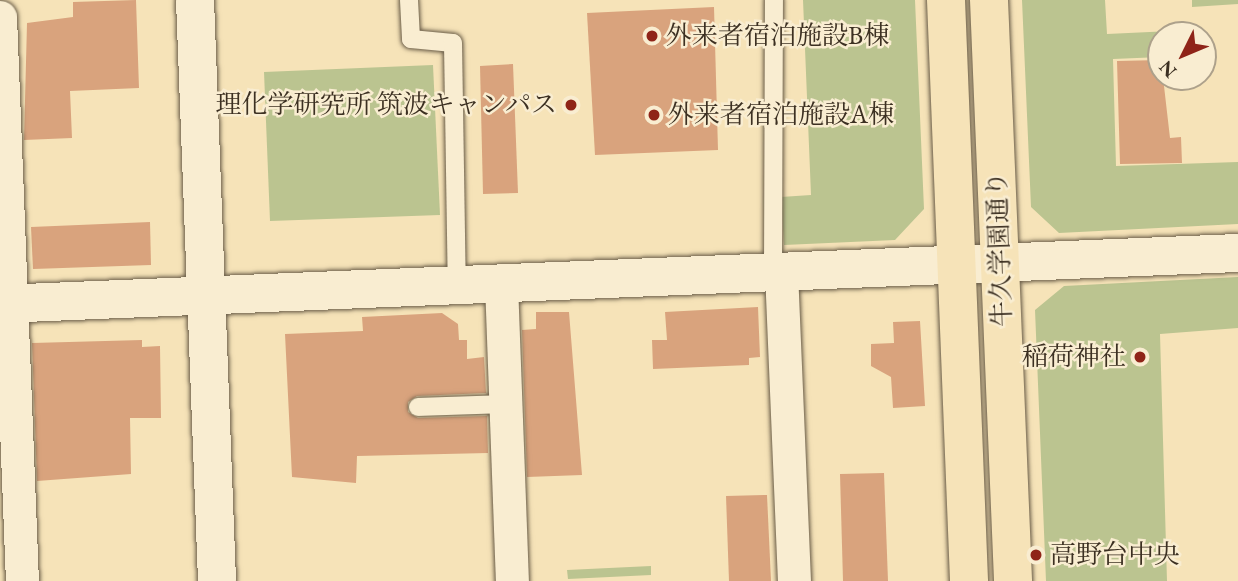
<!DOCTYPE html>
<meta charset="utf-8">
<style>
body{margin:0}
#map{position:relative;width:1238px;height:581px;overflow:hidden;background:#f6e3b8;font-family:"EB Garamond","Noto Serif JP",serif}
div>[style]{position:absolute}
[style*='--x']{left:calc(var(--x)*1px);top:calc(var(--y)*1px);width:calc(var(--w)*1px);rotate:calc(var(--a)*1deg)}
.green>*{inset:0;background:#bbc490}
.building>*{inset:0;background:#d9a37d}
.roads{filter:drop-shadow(0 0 2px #6a5d48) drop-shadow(0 0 2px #6a5d48)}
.lane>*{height:18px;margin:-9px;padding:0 9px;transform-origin:9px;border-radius:9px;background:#f9edd1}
.street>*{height:33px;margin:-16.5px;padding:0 16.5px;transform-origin:16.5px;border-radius:16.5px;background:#f9edd1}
.secondary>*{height:38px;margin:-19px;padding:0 19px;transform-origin:19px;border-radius:19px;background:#f9edd1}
.highway>*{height:38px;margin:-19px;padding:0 19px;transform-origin:19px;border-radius:19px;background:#f6e3b8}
.dots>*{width:19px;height:19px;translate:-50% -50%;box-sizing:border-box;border:4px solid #f9edd1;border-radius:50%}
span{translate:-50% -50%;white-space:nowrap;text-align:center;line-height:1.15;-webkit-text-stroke:5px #f9edd1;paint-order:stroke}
.poi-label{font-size:26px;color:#3c3022}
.left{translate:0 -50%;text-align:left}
.right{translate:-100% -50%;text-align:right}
.street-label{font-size:26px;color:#3c3022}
.north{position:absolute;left:1147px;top:21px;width:70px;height:70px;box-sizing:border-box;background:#f9edd1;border:2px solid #ada18b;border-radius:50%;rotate:227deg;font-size:19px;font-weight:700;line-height:28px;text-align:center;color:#3c3022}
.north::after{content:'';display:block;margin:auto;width:24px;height:32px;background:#8f2418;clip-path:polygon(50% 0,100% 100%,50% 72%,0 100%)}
</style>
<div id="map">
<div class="green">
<i style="clip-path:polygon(803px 0,915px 0,924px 209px,895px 240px,784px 245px,781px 197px,811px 195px)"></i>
<i style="clip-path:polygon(1022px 0,1105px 0,1107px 34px,1171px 31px,1161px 35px,1161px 57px,1113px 59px,1116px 166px,1238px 162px,1238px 224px,1059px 233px,1031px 207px)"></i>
<i style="clip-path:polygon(1192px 0,1238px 0,1238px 4px,1192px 7px)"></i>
<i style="clip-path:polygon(433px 65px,440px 215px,270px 221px,264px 72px)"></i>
<i style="clip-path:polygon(1238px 277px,1238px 328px,1160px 334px,1167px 581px,1046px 581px,1035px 310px,1064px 286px)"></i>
<i style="clip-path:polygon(651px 566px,651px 575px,568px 579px,567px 570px)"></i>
</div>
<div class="building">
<i style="clip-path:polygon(136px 0,139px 88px,70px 91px,72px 138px,24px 140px,27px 23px,73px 17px,73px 2px)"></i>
<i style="clip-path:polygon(714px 7px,718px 150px,595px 155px,587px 13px)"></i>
<i style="clip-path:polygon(1161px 60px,1170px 138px,1181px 137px,1182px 163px,1120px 164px,1117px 61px)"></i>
<i style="clip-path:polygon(513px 64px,518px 193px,483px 194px,480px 66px)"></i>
<i style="clip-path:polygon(150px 222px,151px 265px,33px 269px,31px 227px)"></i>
<i style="clip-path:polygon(758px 307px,760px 357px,749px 358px,749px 365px,653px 369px,652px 340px,667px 340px,665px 312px)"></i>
<i style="clip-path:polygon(536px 312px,569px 312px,582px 475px,527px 477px,522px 330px,536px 329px)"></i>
<i style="clip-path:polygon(442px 313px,458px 324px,459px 340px,467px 340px,467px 359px,484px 357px,486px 393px,417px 396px,408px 402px,408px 412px,418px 418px,487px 416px,488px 453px,357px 456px,356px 483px,292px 477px,285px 334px,363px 331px,362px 317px)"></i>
<i style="clip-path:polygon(920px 321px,925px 406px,893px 408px,891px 377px,871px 366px,871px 344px,894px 343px,893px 322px)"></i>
<i style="clip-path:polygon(142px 340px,142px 347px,160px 346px,161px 418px,130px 418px,131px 474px,37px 481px,32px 343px)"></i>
<i style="clip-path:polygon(884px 473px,888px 581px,843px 581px,840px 474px)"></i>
<i style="clip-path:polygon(767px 495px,771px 581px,729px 581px,726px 496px)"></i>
</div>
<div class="roads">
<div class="lane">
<i style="--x:409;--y:0;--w:39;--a:87"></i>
<i style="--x:411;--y:39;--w:42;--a:5.4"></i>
<i style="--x:453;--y:43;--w:242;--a:89.1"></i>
<i style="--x:773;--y:271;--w:271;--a:-89.8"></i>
<i style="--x:418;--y:407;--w:87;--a:-2"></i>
</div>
<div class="street">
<i style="--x:0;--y:17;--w:564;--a:87.77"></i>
<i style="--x:781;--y:271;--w:310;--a:87.6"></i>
<i style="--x:501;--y:283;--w:298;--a:87.9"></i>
</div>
<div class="secondary">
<i style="--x:195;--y:0;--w:581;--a:87.83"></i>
<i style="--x:0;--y:304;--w:1239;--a:-2.36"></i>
</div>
<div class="highway">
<i style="--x:946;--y:0;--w:581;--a:87.73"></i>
<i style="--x:989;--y:0;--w:581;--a:87.63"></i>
</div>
</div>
<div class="dots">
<i style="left:652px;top:36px;background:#8f2418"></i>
<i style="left:571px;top:105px;background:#8f2418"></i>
<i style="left:654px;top:115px;background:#8f2418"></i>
<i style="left:1140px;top:357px;background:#8f2418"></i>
<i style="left:1036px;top:555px;background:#8f2418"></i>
</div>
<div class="poi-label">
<span class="left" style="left:666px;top:36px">外来者宿泊施設B棟</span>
<span class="right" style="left:557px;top:105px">理化学研究所 筑波キャンパス</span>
<span class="left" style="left:668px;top:115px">外来者宿泊施設A棟</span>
<span class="right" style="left:1126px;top:357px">稲荷神社</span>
<span class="left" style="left:1050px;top:555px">高野台中央</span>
</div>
<div class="street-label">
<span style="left:1000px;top:249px;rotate:-92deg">牛久学園通り</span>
</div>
<div class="north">N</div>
</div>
